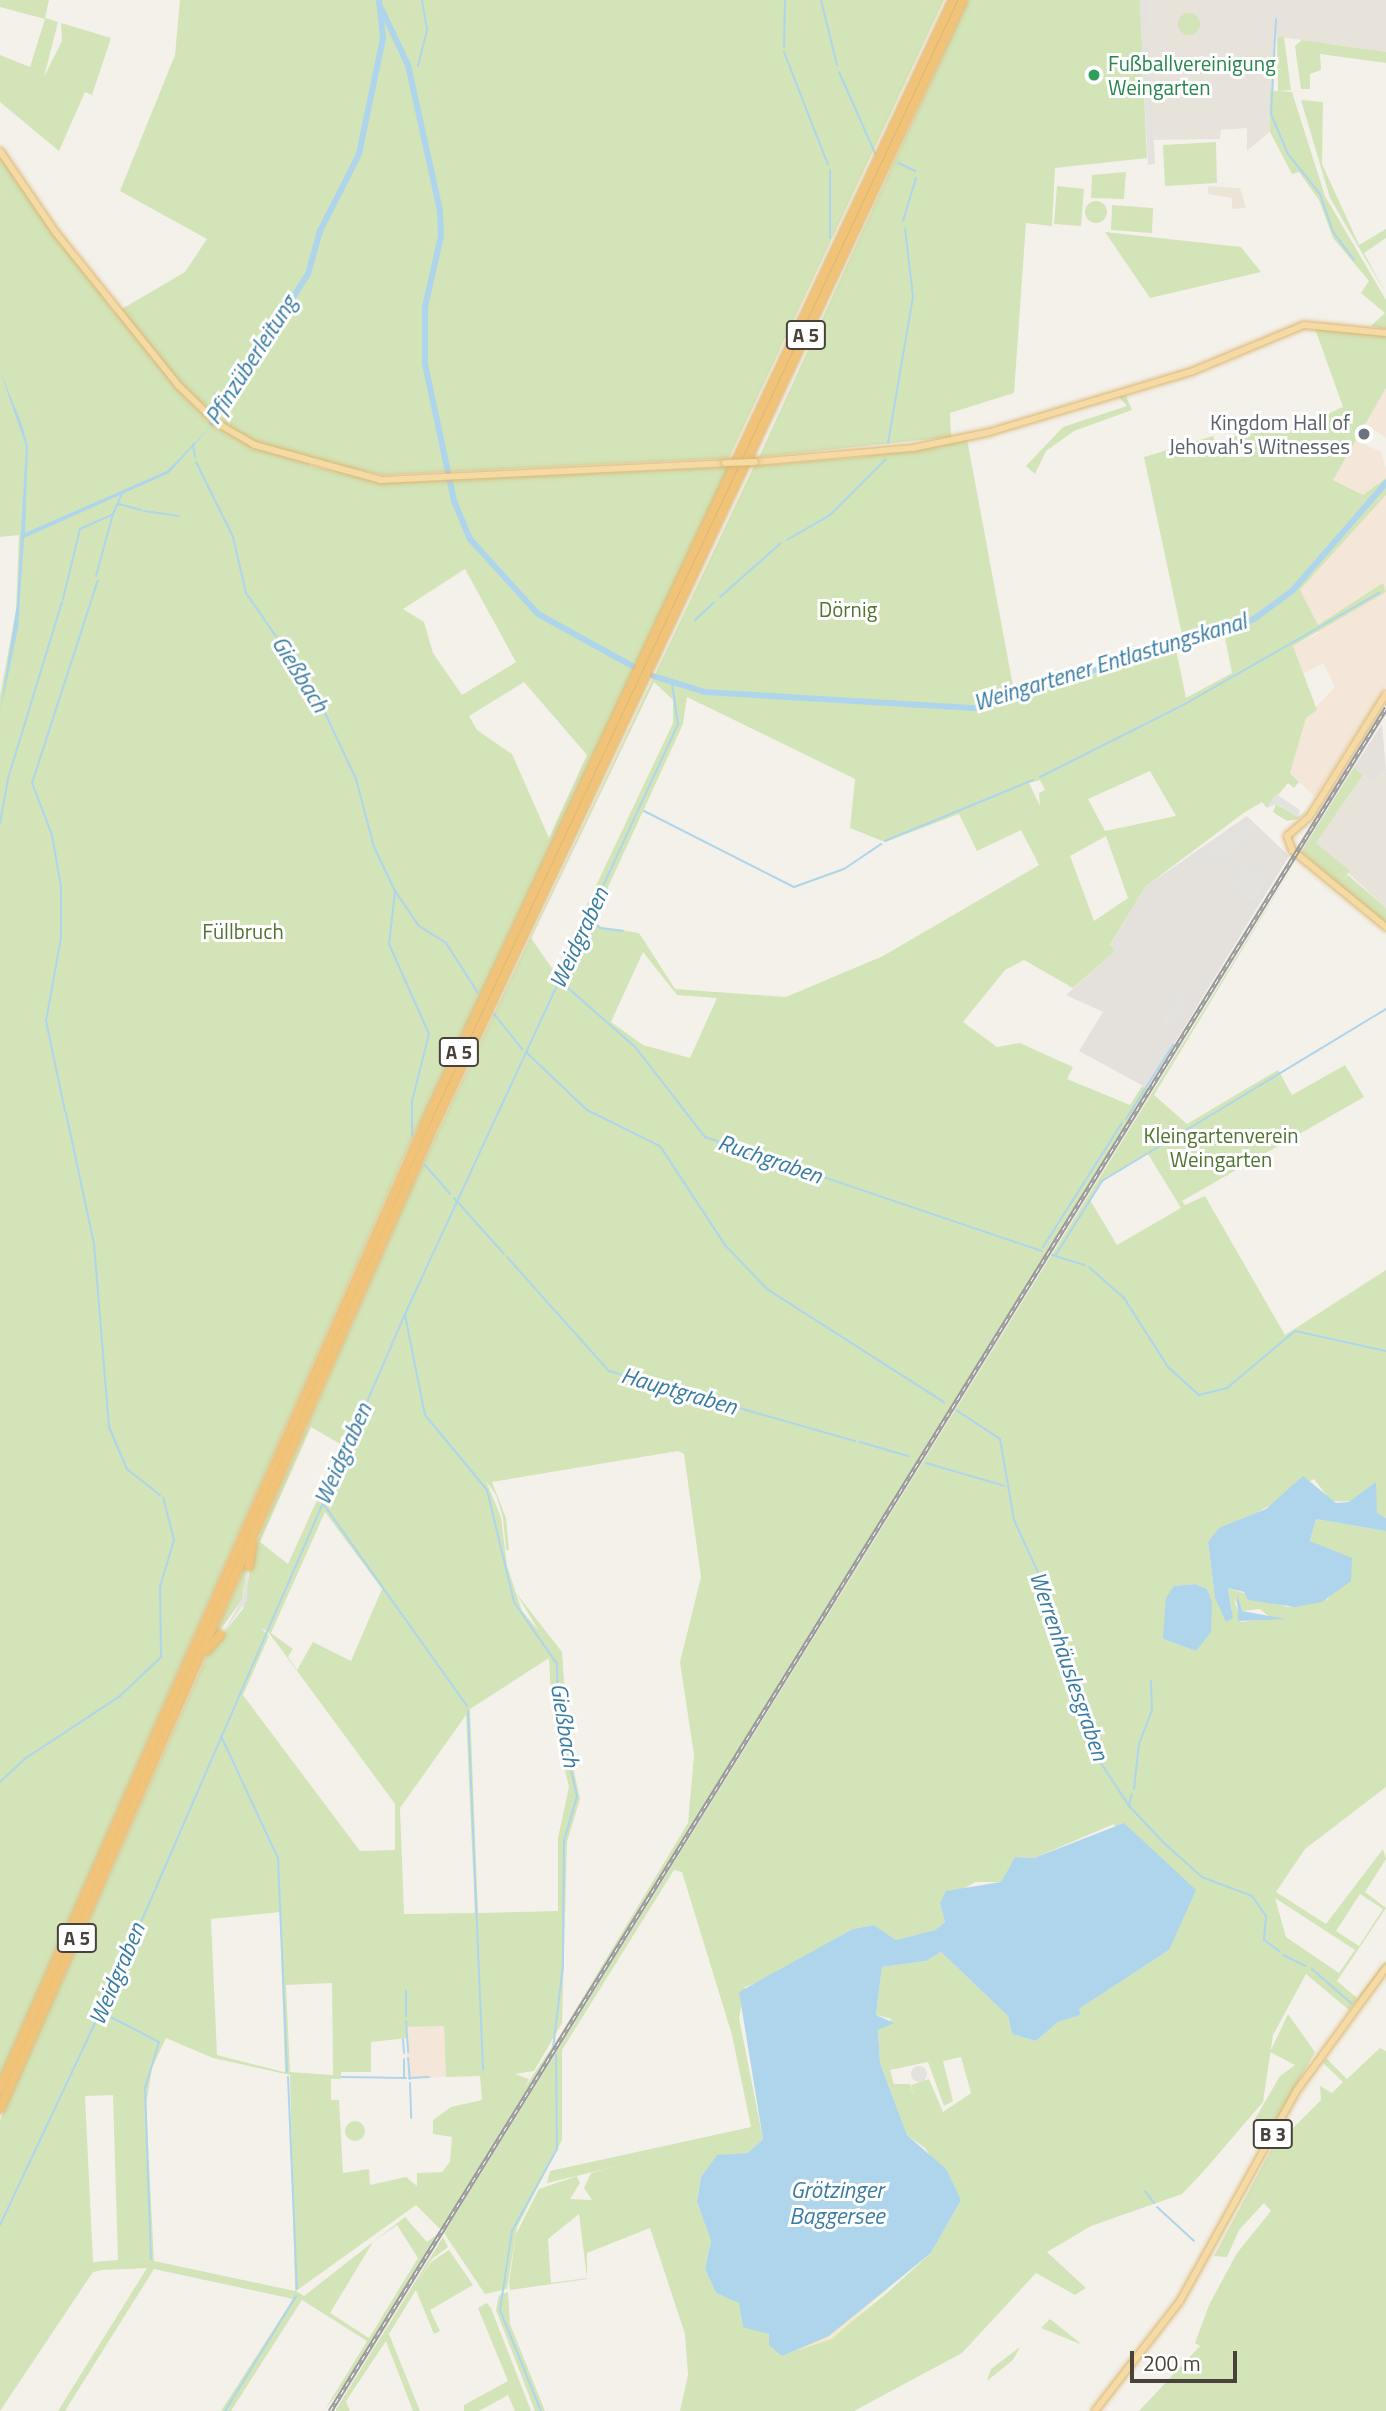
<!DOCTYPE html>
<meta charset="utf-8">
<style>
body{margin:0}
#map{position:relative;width:1386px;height:2411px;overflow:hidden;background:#f4f1eb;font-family:"Titillium Web",sans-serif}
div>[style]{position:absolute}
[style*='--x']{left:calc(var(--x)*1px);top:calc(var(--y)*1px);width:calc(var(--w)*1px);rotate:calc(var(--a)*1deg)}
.residential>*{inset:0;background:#e8e3da}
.commercial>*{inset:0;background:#f4e7d9}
.industrial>*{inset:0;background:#e4e0dc}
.education>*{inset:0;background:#ece5d7}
.green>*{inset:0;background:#d3e4b8}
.round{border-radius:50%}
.sand>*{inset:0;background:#f4e9cc}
.parking>*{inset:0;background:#e3e2df}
.water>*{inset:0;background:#aed5eb}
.stream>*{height:2px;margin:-1px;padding:0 1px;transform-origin:1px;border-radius:1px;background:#aed5eb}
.river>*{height:6px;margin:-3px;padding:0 3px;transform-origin:3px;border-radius:3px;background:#aed5eb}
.roads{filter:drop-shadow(0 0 2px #dab674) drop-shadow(0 0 2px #dab674)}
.major>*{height:6px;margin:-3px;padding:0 3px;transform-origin:3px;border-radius:3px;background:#f5daa3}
.highway>*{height:8px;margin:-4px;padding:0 4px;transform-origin:4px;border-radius:4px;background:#f1c379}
.rail>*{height:4.5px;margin-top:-2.25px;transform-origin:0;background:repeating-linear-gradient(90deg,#fff 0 5px,#999 0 10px);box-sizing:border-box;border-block:2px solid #999}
.bridges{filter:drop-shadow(0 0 2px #dab674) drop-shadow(0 0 2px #dab674)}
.major-bridge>*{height:6px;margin:-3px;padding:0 3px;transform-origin:3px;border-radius:3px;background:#f5daa3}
.dots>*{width:19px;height:19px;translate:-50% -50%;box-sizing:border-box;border:4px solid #fff;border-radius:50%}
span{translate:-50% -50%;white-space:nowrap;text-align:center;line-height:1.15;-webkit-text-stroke:6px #fff;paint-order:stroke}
.shield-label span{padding:2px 5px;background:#fff;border:2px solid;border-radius:5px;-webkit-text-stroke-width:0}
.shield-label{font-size:19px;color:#48423a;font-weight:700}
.leisure-label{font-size:21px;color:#27864d}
.left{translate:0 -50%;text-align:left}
.worship-label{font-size:21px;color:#5b616d}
.right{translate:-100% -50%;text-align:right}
.park-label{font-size:21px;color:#4f7531}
.water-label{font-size:23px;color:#397ca3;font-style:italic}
.scale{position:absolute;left:1130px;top:2351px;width:107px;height:32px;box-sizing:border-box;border:4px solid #48423a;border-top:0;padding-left:9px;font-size:21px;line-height:24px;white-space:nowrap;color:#48423a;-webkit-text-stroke:5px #fff;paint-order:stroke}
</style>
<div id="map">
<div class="residential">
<i style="clip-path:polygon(1140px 0,1386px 0,1386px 52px,1274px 36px,1273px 129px,1247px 151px,1247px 128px,1221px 130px,1220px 139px,1147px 140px)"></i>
<i style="clip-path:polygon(1386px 771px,1386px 908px,1316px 843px,1363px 775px,1373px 784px)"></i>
</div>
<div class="commercial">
<i style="clip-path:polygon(1386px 388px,1386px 438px,1363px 422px)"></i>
<i style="clip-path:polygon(1353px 439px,1381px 452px,1386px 469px,1386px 478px,1363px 495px,1333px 480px)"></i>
<i style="clip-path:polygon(1386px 495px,1386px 686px,1315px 797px,1290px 773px,1306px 717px,1335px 687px,1323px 663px,1300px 675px,1294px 662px,1293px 646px,1319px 633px,1300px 590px)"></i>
<i style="clip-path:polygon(444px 2026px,446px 2077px,408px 2079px,406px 2027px)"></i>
</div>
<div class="industrial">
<i style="clip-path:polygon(1382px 724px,1386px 771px,1373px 784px,1354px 767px)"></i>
<i style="clip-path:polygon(1247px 816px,1289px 856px,1147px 1088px,1079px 1051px,1103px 1012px,1066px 995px,1115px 951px,1110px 946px,1145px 887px)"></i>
</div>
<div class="education">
<i style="clip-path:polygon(1208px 186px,1240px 188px,1246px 208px,1232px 209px,1232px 198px,1208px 194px)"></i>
</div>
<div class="green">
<i style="clip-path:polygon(0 0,49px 0,45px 18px,58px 22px,44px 77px,62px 41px,61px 23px,111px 38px,92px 95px,85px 92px,59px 151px,0 102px,0 55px,30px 67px,45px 19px,0 7px)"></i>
<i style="clip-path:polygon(evenodd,180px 0,944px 0,729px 458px,383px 475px,309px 459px,310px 466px,387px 482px,729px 467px,403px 1159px,0 2077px,0 696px,16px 611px,19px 535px,0 537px,0 157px,115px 313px,185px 272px,207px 239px,120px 191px,175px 55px,180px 0,465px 569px,516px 662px,462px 695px,433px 653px,424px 622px,403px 609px,465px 569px,180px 0,524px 682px,587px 755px,549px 838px,512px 754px,477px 730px,469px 716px,524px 682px)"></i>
<i style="clip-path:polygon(968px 0,1140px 0,1147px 158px,1055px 168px,1052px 226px,1026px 223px,1014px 393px,950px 413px,951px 437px,759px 457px)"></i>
<i class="round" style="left:1178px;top:13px;width:22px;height:22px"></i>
<i style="clip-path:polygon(1277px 37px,1284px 37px,1291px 90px,1278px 91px,1292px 92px,1325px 196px,1386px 300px,1386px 329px,1371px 326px,1385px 313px,1361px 293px,1369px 281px,1333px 238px,1319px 200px,1299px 172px,1292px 174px,1270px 132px,1270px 91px,1278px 91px)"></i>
<i style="clip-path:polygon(1302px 40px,1386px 52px,1386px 63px,1320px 54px,1321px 70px,1310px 74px,1310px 89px,1301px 89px,1295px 46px)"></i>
<i style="clip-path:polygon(1301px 100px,1323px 102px,1322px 164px,1359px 245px,1386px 229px,1386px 238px,1364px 253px,1386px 294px,1330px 198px)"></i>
<i style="clip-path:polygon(1216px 142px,1217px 183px,1165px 186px,1163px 145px)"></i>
<i style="clip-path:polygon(1126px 172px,1124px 199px,1091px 198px,1092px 175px)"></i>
<i style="clip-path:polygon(1057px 186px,1084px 189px,1081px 226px,1054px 224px)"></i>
<i class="round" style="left:1085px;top:201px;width:22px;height:22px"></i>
<i style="clip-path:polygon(1112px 205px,1153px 208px,1152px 233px,1111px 230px)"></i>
<i style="clip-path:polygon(1105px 232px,1241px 247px,1261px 272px,1150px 298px)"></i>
<i style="clip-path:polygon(evenodd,1314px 326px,1386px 335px,1386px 388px,1333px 480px,1363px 495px,1386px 478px,1386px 495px,1300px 590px,1318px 625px,1383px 583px,1386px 592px,1293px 646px,1317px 710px,1306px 718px,1290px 773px,1299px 782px,1294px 788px,1288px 783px,1267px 808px,1262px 802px,1245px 812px,1145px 887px,1110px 945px,1115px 951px,1073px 988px,1024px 960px,1005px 970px,963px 1022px,997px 1047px,1020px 1043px,1073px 1067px,1067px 1079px,1130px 1105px,1142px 1086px,1148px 1089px,441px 2230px,416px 2205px,296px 2291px,304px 2296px,405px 2217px,427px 2242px,439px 2233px,347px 2381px,324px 2411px,367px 2341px,302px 2300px,231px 2411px,221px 2411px,293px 2299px,154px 2269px,65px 2411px,58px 2411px,147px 2268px,103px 2270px,93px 2272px,0 2411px,0 2120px,209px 1651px,243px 1609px,254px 1547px,416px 1178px,754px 466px,861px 457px,967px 439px,1013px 686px,1024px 683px,1032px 693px,1164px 653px,1160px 642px,1182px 635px,1144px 457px,1213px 436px,1216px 444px,1279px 418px,1284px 434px,1343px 407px,1314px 326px,1224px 633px,1232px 673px,1186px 698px,1176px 649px,1224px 633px,1314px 326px,654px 682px,673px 700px,673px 723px,557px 968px,551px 967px,531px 938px,654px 682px,1314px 326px,687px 697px,855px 779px,850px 828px,885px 842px,959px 814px,977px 851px,1021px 830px,1039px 865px,883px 956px,786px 997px,675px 989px,639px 933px,601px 927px,593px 920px,683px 724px,687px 697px,1314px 326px,1150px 771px,1176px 816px,1105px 831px,1088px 799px,1150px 771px,1314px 326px,1040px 780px,1045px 790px,1039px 793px,1040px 806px,1029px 783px,1040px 780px,1314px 326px,1106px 836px,1128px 898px,1094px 921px,1070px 856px,1106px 836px,1314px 326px,643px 952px,677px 995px,717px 998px,690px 1058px,643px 1045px,611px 1022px,643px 952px,1314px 326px,311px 1427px,342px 1445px,288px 1564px,260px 1542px,311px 1427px,1314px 326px,678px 1451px,684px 1454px,701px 1577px,680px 1662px,694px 1755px,688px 1823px,559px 2037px,525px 2087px,529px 2079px,515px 2074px,534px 2071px,562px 2023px,567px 1842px,580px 1799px,562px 1716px,562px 1688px,564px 1717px,579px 1767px,566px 1710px,562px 1652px,516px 1593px,539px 1631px,522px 1611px,507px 1566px,501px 1517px,486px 1481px,496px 1495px,503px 1518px,506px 1550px,509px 1550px,506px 1518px,492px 1482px,678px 1451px,1314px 326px,325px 1512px,382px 1589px,351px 1661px,313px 1642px,297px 1670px,288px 1657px,293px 1649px,271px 1633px,325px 1512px,1314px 326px,261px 1628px,268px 1632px,281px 1649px,395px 1804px,395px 1850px,360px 1851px,243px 1695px,269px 1636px,261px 1628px,1314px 326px,549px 1658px,552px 1714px,569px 1787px,558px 1838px,558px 1911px,478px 1913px,470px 1709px,549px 1658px,1314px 326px,466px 1715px,475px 1913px,404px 1914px,400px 1808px,466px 1715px,1314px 326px,280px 1912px,285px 2071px,284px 2072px,217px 2055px,211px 1919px,280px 1912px,1314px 326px,332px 1983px,333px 2075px,290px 2072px,286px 1985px,332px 1983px,1314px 326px,444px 2026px,446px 2077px,480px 2076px,482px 2100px,451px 2107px,433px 2120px,433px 2134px,452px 2137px,450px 2162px,442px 2172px,417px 2173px,417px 2186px,406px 2177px,370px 2185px,369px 2169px,343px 2173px,339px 2100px,331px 2100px,331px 2079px,341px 2079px,341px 2072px,371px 2072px,371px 2042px,407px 2038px,407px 2027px,444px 2026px,1314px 326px,166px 2038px,213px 2058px,290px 2075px,295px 2291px,154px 2261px,146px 2106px,152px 2068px,166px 2038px,1314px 326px,113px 2095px,118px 2260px,93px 2262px,85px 2096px,113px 2095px,1314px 326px,397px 2225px,418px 2258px,369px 2338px,330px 2313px,373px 2242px,397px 2225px)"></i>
<i style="clip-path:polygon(1118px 396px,1126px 396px,1132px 410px,1074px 431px,1046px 451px,1035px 474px,1026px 466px,1063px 427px,1127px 406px)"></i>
<i style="clip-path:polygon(1354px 767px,1363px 775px,1316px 843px,1350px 871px,1343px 880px,1348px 875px,1386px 908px,1386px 925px,1301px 852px)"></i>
<i style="clip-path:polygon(1276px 804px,1298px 817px,1307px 811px,1298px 819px,1287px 821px,1273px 812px)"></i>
<i style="clip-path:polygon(578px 810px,131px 1802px,414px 1158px)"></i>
<i style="clip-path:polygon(evenodd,1298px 858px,1154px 1095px,1187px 1124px,1278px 1070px,1292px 1095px,1345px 1065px,1364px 1097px,1182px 1201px,1185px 1205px,1205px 1196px,1285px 1335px,1386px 1270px,1386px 1518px,1377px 1514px,1376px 1502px,1331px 1501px,1314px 1479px,1208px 1542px,1215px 1598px,1225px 1612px,1232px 1610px,1228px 1588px,1287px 1607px,1328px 1599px,1345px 1558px,1310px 1541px,1316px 1519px,1386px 1531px,1386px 1787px,1305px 1849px,1276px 1892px,1326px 1924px,1383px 1849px,1386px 1859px,1365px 1892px,1386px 1908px,1337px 1981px,1357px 1998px,1386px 1961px,1386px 1966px,1349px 2010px,1306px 1974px,1273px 2035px,1263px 2102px,1203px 2172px,1182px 2194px,1091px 2226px,1047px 2252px,1086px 2288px,1075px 2295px,1036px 2273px,962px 2353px,854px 2411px,680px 2411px,688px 2375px,685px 2334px,650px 2228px,587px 2253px,587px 2279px,510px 2290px,509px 2283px,516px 2234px,539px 2189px,577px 2176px,580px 2183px,570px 2199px,592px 2200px,584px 2188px,591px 2173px,626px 2164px,547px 2183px,550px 2171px,751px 2127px,732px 2035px,682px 1872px,674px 1870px,562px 2050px,562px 2140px,517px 2227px,507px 2289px,485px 2294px,444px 2233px,1298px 858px,1148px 1154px,1181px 1208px,1117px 1245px,1090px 1200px,1102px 1181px,1148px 1154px,1298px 858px,1195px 1584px,1207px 1589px,1212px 1602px,1196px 1651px,1163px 1639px,1174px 1586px,1195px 1584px,1298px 858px,1234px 1599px,1242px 1611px,1260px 1609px,1271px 1618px,1241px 1622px,1234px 1599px,1298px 858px,1114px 1824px,1169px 1950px,1079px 2009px,1081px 2015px,1058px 2022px,1036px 2041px,1012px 2034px,1008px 2016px,941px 1952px,926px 1961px,882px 1967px,876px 2015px,892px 2019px,878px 2030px,880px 2063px,907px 2135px,925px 2148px,961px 2200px,931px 2253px,887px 2293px,840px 2331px,782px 2356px,769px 2334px,743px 2326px,740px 2303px,716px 2293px,705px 2269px,711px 2241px,697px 2199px,701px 2177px,716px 2157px,748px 2153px,763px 2139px,739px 2018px,745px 1987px,776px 1976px,853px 1929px,874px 1925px,896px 1940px,935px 1930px,945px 1922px,940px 1903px,975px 1882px,1001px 1882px,1015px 1857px,1034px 1858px,1114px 1824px,1298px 858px,1360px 1894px,1383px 1909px,1359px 1946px,1336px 1931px,1360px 1894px,1298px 858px,1275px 1898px,1355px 1950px,1339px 1973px,1286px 1937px,1275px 1898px,1298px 858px,961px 2057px,971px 2093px,943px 2112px,929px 2079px,911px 2085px,915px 2100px,910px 2084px,894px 2084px,890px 2070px,928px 2062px,944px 2106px,953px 2101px,943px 2061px,961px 2057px,1298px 858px,579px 2214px,587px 2278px,551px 2283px,548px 2239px,579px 2214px)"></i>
<i style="clip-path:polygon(248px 1560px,242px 1600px,215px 1637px,217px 1630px)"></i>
<i style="clip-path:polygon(1288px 2014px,1315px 2052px,1273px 2126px,1265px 2127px,1255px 2119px,1280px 2076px,1295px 2065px,1270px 2052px)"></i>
<i style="clip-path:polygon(1380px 2048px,1386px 2051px,1386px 2411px,1139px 2411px,1200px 2346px,1195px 2343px,1209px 2305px,1237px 2253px,1271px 2211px,1264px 2203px,1239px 2230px,1227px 2257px,1214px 2256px,1280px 2133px,1286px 2135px,1321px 2100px,1320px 2086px,1332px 2093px,1343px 2082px,1323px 2063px,1326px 2058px,1347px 2079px)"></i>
<i class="round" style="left:345px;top:2121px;width:20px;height:20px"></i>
<i style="clip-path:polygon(443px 2237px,448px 2247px,432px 2259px,414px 2288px,431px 2262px,449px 2250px,473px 2285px,430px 2310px,440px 2331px,434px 2334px,416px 2290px,389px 2334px,420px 2411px,413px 2411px,386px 2341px,346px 2401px,350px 2411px,335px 2411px)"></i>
<i style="clip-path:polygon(508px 2292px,510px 2324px,545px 2411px,535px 2411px,496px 2310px,499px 2295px)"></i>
<i style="clip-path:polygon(487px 2303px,491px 2308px,531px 2411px,515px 2411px,508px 2395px,479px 2411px,464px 2411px,464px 2405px,508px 2381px,478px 2308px)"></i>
<i style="clip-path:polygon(1050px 2319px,1079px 2342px,1080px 2344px,1041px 2328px)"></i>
<i style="clip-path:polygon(1020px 2347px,1013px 2360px,987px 2381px,991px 2369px)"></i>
</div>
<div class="sand">
<i style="clip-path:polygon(903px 2275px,832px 2339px,795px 2351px,829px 2336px)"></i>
</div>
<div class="parking">
<i style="clip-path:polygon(1140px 0,1147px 0,1149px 30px,1141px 30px)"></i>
<i style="clip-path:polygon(1142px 42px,1149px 42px,1155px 164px,1148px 165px)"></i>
<i style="clip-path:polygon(1276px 794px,1300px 810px,1298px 817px,1277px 804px,1267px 808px)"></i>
<i style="clip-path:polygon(1250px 820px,1256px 830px,1229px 855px,1214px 859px,1203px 853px)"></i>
<i style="clip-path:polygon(1245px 864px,1266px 881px,1253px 904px,1232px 884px)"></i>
<i style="clip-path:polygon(1181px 993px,1190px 998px,1171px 1028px,1162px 1023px)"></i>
<i style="clip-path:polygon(248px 1566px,247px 1600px,221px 1636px,242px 1600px)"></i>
<i class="round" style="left:911px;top:2066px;width:16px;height:16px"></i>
</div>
<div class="water">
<i style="clip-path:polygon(0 371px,21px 422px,28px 446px,25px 533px,167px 471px,213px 424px,169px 473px,24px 538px,18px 628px,0 713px,17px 603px,26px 446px)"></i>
<i style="clip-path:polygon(1303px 1476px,1336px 1503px,1349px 1502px,1376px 1482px,1377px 1513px,1386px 1518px,1386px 1531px,1316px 1519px,1310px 1541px,1352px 1558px,1351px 1581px,1322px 1602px,1295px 1607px,1248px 1600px,1244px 1592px,1228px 1588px,1233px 1618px,1226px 1622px,1215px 1598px,1208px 1542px,1219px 1528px,1266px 1509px)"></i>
<i style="clip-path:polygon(1195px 1584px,1207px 1589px,1212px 1602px,1211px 1632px,1196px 1651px,1163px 1639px,1166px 1598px,1174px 1586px)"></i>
<i style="clip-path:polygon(1237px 1594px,1242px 1611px,1286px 1619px,1238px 1621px)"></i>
<i style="clip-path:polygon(1124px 1823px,1196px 1890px,1169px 1950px,1079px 2009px,1081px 2015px,1058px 2022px,1036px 2041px,1012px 2034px,1008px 2016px,941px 1952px,926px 1961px,882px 1967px,876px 2015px,894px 2023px,878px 2030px,880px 2063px,907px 2135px,946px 2169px,961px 2200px,931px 2253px,829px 2336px,782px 2356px,769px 2345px,769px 2334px,743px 2327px,739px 2303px,716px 2293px,705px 2269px,711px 2241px,697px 2201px,701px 2177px,717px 2155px,748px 2153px,763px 2139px,739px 1992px,853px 1929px,874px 1925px,896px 1940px,935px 1930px,945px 1922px,940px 1903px,946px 1891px,1001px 1882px,1015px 1857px,1034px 1858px)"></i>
</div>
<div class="stream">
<i style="--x:821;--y:0;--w:67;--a:76.2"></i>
<i style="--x:1276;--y:19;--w:95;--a:93"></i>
<i style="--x:1271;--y:114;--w:43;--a:67"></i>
<i style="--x:1288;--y:154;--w:51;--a:51.3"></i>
<i style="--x:1320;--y:194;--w:40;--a:71.1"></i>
<i style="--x:1333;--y:232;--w:35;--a:53"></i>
<i style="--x:784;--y:47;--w:47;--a:-88.8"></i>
<i style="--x:784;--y:52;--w:121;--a:68.7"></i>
<i style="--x:418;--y:66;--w:38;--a:-76"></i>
<i style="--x:427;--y:29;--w:29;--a:-100"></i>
<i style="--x:839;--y:72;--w:89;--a:66"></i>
<i style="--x:898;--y:163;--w:19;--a:25"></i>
<i style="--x:903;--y:221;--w:45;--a:-73.2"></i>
<i style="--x:830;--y:238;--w:68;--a:-90"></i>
<i style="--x:888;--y:443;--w:148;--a:-80.3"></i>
<i style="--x:913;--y:297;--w:69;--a:-96.6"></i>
<i style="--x:193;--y:444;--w:13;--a:81"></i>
<i style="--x:196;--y:462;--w:84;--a:63.7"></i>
<i style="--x:233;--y:537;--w:57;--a:76.9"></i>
<i style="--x:246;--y:593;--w:125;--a:55.4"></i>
<i style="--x:317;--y:696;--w:92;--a:64.8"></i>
<i style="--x:356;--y:779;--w:70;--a:75.2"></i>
<i style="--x:374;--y:847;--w:49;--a:64.5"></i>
<i style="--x:395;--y:891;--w:42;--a:55.6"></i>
<i style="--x:419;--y:926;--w:32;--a:32"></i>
<i style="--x:446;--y:943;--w:59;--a:57.4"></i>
<i style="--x:119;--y:504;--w:23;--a:15"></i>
<i style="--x:144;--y:511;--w:35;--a:8"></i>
<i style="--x:787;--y:540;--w:50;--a:-30.2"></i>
<i style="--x:830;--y:515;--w:79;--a:-45"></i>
<i style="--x:96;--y:576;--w:64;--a:-74.7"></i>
<i style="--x:720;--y:597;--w:81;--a:-41.5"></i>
<i style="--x:63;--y:599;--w:72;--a:-76.3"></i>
<i style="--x:80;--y:529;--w:36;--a:-24"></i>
<i style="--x:113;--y:514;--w:24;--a:-66"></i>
<i style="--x:695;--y:620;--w:26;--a:-43"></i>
<i style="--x:10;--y:772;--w:178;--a:-73"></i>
<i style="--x:1040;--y:777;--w:162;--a:-26.7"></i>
<i style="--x:1185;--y:704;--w:224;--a:-29.8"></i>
<i style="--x:644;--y:811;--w:168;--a:26.9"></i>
<i style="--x:794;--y:887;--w:53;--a:-19.8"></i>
<i style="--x:844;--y:869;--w:45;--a:-34"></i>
<i style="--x:0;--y:823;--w:50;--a:-79.6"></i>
<i style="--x:885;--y:841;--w:160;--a:-22.4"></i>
<i style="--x:395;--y:892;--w:52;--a:96.6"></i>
<i style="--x:389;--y:944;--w:98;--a:66"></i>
<i style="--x:429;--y:1034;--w:69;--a:104.2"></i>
<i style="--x:412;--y:1101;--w:35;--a:90"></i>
<i style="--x:586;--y:914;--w:20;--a:45"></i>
<i style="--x:600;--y:928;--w:23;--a:7"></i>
<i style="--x:559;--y:980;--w:103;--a:41.4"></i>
<i style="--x:636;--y:1048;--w:113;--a:52.2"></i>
<i style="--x:705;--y:1137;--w:356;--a:18.7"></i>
<i style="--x:494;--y:1014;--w:45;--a:51.3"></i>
<i style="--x:526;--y:1052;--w:84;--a:43.6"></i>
<i style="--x:587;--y:1110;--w:81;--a:26.3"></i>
<i style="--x:660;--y:1146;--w:118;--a:56.7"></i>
<i style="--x:725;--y:1245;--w:61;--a:46.3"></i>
<i style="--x:767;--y:1289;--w:210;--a:32.6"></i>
<i style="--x:65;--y:1111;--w:92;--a:-101.9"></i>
<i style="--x:46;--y:1021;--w:84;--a:-79.8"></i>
<i style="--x:61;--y:938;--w:51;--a:-90"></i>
<i style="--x:61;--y:887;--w:53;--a:-99.8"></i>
<i style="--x:52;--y:835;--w:56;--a:-111"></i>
<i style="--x:32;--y:783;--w:213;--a:-72"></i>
<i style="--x:66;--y:1113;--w:134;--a:77.9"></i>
<i style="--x:94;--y:1244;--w:184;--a:85.3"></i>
<i style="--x:109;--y:1427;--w:46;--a:66.8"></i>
<i style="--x:127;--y:1469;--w:42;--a:38.2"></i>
<i style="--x:1126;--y:1119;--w:88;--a:-57.6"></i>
<i style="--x:425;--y:1165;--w:38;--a:49"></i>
<i style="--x:454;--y:1198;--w:75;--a:48.2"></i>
<i style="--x:1043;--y:1247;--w:147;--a:-57.5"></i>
<i style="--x:1052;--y:1255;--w:34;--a:17"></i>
<i style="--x:1055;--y:1256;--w:89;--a:-57.9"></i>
<i style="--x:1102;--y:1181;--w:332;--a:-31.2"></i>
<i style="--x:507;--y:1257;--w:153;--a:48.2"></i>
<i style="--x:609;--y:1371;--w:256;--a:15.9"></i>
<i style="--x:1089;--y:1267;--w:47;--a:41.5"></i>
<i style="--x:1124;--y:1298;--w:82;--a:57.5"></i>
<i style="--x:1168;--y:1367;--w:42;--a:42.1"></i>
<i style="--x:1199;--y:1395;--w:29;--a:-14"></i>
<i style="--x:1227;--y:1388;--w:89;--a:-40"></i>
<i style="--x:1295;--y:1331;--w:93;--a:12.4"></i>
<i style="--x:405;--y:1315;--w:102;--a:78.7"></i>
<i style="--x:425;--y:1415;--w:97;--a:50.4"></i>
<i style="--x:487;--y:1490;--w:115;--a:76.4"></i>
<i style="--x:514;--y:1602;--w:75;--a:55.3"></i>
<i style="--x:557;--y:1664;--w:48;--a:88.8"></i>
<i style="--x:558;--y:1712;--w:86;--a:77.3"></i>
<i style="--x:577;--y:1796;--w:47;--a:106.1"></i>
<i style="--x:564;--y:1841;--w:124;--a:90.5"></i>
<i style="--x:563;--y:1965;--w:85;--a:96.8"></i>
<i style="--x:956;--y:1410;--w:53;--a:33.4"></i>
<i style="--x:1000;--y:1439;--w:82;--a:80.2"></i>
<i style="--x:1014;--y:1520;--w:79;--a:65.4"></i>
<i style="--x:1047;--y:1592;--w:169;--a:73.5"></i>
<i style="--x:1095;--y:1754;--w:62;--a:56.8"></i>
<i style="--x:1129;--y:1806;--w:52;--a:46.5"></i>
<i style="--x:1165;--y:1844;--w:50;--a:41.7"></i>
<i style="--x:1202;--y:1877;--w:53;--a:20.8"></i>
<i style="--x:1252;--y:1896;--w:24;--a:55"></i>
<i style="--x:1266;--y:1916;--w:24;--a:95"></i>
<i style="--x:1264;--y:1940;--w:19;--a:36"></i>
<i style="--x:860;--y:1442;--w:50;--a:16.3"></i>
<i style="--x:926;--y:1463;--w:82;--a:16.2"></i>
<i style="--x:322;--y:1502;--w:250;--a:54.6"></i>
<i style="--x:468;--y:1711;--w:359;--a:87.6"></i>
<i style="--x:221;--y:1736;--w:135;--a:65"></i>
<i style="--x:278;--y:1858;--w:214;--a:87.6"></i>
<i style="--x:0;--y:1782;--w:35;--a:-43"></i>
<i style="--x:26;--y:1758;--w:113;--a:-33.4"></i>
<i style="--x:120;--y:1696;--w:57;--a:-43.6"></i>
<i style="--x:161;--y:1657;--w:70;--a:-90.8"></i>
<i style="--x:160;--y:1587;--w:49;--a:-73.4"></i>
<i style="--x:174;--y:1540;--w:44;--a:-104.3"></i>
<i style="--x:1134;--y:1789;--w:45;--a:-83.7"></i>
<i style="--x:1139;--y:1744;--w:36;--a:-69"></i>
<i style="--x:1152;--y:1710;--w:29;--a:-92"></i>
<i style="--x:1129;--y:1805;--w:11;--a:-75"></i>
<i style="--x:1283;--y:1955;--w:25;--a:26"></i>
<i style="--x:1312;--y:1969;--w:52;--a:41.1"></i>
<i style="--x:406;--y:1991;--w:25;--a:90"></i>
<i style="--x:101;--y:2012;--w:65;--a:27.3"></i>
<i style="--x:159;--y:2042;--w:48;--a:106.9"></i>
<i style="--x:145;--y:2088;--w:171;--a:88"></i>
<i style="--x:406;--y:2021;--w:31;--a:86"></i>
<i style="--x:403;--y:2039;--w:14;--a:86"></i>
<i style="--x:408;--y:2058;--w:21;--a:85"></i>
<i style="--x:404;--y:2059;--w:18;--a:90"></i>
<i style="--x:288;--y:2077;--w:212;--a:87.6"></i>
<i style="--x:342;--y:2077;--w:64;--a:0.9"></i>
<i style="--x:409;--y:2078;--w:20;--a:-3"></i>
<i style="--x:410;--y:2083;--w:35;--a:88"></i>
<i style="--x:1145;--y:2191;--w:15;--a:53"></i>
<i style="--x:1157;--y:2207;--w:50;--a:42.6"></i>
<i style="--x:0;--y:2225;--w:294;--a:-64.8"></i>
<i style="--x:125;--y:1959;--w:703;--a:-66.53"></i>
<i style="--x:405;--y:1314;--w:650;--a:-65.17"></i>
<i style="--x:678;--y:724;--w:40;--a:-98.5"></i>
<i style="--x:225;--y:2411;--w:135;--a:-58.3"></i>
<i style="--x:541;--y:2411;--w:109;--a:-112.1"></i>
<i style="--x:500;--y:2310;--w:80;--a:-81.4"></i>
<i style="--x:512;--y:2231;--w:94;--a:-61.2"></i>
<i style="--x:557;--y:2149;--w:95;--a:-90.6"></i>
</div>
<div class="river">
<i style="--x:381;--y:8;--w:63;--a:64.7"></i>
<i style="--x:408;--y:65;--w:149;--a:77.6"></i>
<i style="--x:440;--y:211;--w:25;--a:88"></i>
<i style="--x:441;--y:236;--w:73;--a:102.7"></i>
<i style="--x:425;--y:307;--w:57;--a:90"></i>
<i style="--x:425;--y:364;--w:140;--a:78"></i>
<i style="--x:454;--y:501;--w:41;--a:67.2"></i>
<i style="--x:470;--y:539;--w:101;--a:47.8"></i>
<i style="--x:538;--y:614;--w:110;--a:28.9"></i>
<i style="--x:212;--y:423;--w:177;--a:-57.2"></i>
<i style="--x:308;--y:274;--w:45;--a:-74.4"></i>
<i style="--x:320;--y:231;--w:86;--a:-63.1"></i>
<i style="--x:359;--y:154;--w:118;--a:-78.3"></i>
<i style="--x:383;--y:38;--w:38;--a:-96"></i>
<i style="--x:653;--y:676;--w:54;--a:17.1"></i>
<i style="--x:705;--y:692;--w:272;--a:3.4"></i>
<i style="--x:977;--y:708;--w:291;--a:-17.8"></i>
<i style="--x:1254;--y:619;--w:47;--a:-36.4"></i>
<i style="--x:1292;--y:591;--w:143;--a:-49"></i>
</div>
<div class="roads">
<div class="major">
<i style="--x:0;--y:151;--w:99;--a:55.7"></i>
<i style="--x:56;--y:233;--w:195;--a:51.2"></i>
<i style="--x:178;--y:385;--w:54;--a:44.3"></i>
<i style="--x:217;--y:423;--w:44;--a:30.1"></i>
<i style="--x:255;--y:445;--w:131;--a:15.5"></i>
<i style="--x:381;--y:480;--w:344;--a:-2.8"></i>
<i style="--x:755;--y:462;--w:159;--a:-5.1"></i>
<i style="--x:913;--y:448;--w:79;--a:-11.7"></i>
<i style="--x:990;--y:432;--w:212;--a:-16.7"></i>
<i style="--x:1193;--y:371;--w:120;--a:-22.5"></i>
<i style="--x:1304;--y:325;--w:82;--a:5.6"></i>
<i style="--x:1386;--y:694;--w:145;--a:122"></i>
<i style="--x:1309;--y:817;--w:29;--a:139"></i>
<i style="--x:1287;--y:836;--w:15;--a:70"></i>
<i style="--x:1292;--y:850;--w:122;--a:39.3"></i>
<i style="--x:1095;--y:2411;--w:139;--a:-52.3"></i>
<i style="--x:1180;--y:2301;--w:241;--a:-61"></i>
<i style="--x:1297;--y:2090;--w:151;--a:-53.9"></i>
</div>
<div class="highway">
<i style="--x:249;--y:1566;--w:22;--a:-82"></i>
<i style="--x:207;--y:1650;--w:20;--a:-49"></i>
<i style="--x:0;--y:2089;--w:1069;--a:-66.22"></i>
<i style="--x:431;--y:1111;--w:1228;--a:-64.83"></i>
<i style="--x:0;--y:2109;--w:1061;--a:-66.21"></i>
<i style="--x:428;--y:1138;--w:1257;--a:-64.82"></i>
</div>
</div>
<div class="rail">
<i style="--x:330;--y:2411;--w:2004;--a:-58.2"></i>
</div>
<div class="bridges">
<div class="major-bridge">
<i style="--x:725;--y:463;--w:30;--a:-2"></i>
</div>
</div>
<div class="dots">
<i style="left:1094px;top:75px;background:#2e9e5b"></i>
<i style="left:1364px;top:434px;background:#6b7280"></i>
</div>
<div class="shield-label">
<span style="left:806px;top:335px">A 5</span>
<span style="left:459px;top:1052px">A 5</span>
<span style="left:77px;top:1938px">A 5</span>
<span style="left:1273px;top:2134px">B 3</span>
</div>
<div class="leisure-label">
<span class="left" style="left:1108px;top:75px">Fußballvereinigung<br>Weingarten</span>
</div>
<div class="worship-label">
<span class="right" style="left:1350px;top:434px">Kingdom Hall of<br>Jehovah's Witnesses</span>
</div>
<div class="park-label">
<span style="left:848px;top:609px">Dörnig</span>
<span style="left:243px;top:931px">Füllbruch</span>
<span style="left:1221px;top:1147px">Kleingartenverein<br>Weingarten</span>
</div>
<div class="water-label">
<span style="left:251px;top:360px;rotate:-57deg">Pfinzüberleitung</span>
<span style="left:1110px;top:662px;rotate:-17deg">Weingartener Entlastungskanal</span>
<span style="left:300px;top:674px;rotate:58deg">Gießbach</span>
<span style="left:579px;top:938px;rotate:-65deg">Weidgraben</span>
<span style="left:770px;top:1159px;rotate:19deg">Ruchgraben</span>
<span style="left:679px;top:1391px;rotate:16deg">Hauptgraben</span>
<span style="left:343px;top:1454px;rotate:-66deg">Weidgraben</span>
<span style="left:1069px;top:1666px;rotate:71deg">Werrenhäuslesgraben</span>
<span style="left:565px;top:1725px;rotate:81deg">Gießbach</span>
<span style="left:117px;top:1974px;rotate:-67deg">Weidgraben</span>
<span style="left:837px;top:2203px">Grötzinger<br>Baggersee</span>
</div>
<div class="scale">200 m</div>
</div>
